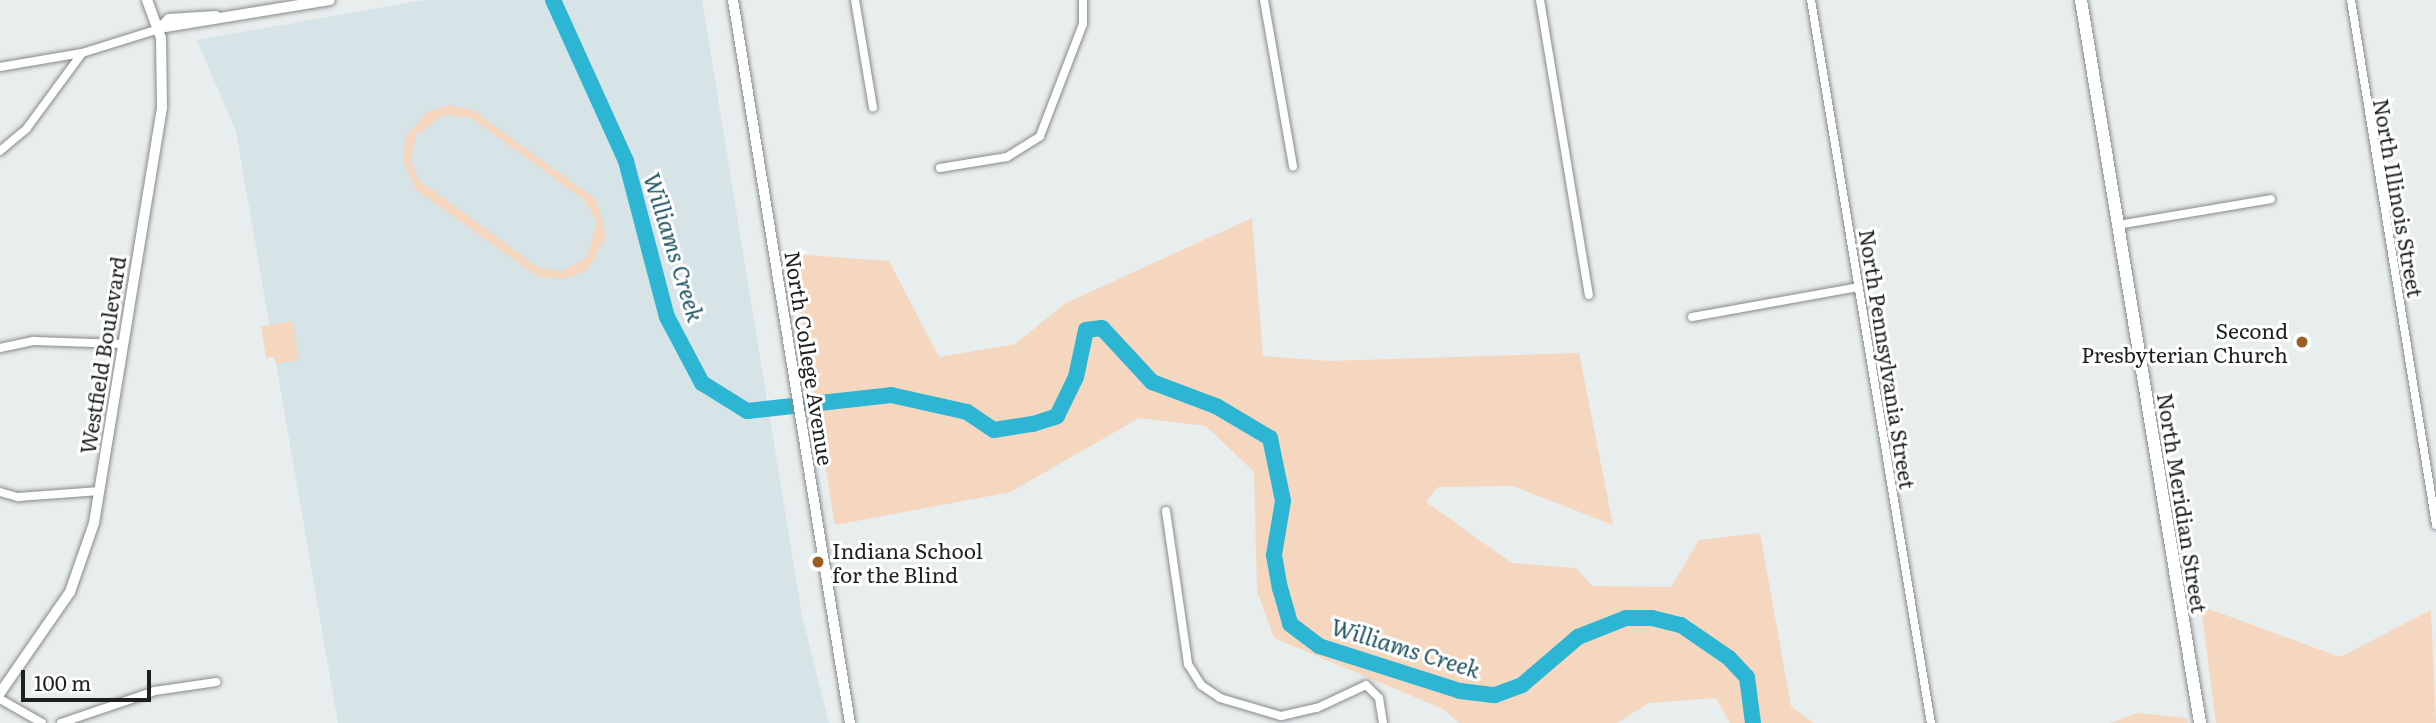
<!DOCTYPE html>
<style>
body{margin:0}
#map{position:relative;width:2436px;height:723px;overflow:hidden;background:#e8edee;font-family:Literata,serif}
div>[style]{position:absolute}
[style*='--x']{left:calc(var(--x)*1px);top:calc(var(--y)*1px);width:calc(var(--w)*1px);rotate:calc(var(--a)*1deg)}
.built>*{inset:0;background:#d6e3e7}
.green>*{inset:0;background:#f5d7c0}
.river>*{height:16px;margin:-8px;padding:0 8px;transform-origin:8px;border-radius:8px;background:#2db5d4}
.roads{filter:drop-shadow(0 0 2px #868a8b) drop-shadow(0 0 2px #868a8b)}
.minor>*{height:8px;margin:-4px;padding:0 4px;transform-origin:4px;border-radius:4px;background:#fff}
.tertiary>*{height:10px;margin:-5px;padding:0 5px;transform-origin:5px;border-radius:5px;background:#fff}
.secondary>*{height:10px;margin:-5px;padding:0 5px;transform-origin:5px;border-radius:5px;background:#fff}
.primary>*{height:12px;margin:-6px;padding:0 6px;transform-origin:6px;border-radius:6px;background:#fff}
.dots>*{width:19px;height:19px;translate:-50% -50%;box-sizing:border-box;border:4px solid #fff;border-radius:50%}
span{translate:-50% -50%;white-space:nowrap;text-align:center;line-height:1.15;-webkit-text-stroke:6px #fff;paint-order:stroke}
.street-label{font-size:21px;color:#1e2020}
.poi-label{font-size:21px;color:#1e2020}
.right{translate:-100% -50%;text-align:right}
.left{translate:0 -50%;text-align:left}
.water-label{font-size:23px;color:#215563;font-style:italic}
.scale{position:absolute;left:21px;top:670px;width:130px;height:32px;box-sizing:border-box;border:4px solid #1e2020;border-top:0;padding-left:9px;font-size:21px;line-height:24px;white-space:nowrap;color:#1e2020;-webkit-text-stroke:5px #fff;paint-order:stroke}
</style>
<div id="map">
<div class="built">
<i style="clip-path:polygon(424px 0,702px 0,802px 616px,829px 723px,338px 723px,236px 131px,197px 40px)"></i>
</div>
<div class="green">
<i style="clip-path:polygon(evenodd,450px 105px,473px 110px,597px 200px,606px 237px,588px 270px,564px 279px,538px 277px,415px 189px,403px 160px,406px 136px,427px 112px,450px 105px,445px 115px,471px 118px,583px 199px,597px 222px,587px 257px,563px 271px,539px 268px,418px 179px,411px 160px,416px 135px,445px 115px)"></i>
<i style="clip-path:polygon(1252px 218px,1263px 356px,1328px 361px,1579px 353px,1613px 525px,1513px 486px,1438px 487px,1426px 502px,1512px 563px,1576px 568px,1592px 586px,1671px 587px,1699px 540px,1760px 533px,1791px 706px,1814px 723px,1730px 723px,1716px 698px,1649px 703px,1617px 723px,1459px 723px,1443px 709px,1274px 638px,1257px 591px,1254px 472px,1206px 426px,1139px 418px,1011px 492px,835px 525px,791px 254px,889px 261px,939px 357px,1015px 344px,1066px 303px)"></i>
<i style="clip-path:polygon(293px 321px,299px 360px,276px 364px,274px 357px,266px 358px,261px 326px)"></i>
<i style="clip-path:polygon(2201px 606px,2340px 657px,2431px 610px,2436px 723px,2216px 723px)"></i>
<i style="clip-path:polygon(2138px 713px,2187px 718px,2188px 723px,2110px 723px)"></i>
</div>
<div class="river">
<i style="--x:553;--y:0;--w:177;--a:65.6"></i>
<i style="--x:626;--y:161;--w:161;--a:75.3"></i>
<i style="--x:667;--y:317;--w:75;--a:62.1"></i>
<i style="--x:702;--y:383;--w:53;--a:31.9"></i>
<i style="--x:747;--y:411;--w:145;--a:-6.3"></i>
<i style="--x:891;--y:395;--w:78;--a:12.6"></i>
<i style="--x:967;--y:412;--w:32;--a:34"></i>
<i style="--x:994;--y:430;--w:39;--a:-9"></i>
<i style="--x:1033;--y:424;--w:25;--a:-18"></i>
<i style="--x:1057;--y:416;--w:43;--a:-64"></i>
<i style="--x:1076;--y:377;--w:48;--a:-78"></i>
<i style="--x:1086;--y:330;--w:16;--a:-7"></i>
<i style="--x:1102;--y:328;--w:74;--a:47.2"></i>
<i style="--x:1152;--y:382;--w:68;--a:20.6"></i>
<i style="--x:1216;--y:406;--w:63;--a:30.7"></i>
<i style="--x:1270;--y:438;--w:64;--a:78.3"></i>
<i style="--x:1283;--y:501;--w:55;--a:99.5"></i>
<i style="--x:1274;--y:555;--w:34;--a:80"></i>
<i style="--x:1280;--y:588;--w:37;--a:74"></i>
<i style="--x:1290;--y:624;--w:36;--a:37"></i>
<i style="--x:1319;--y:646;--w:148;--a:17.7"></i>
<i style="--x:1460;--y:691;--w:35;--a:7"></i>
<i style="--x:1495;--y:695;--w:29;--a:-20"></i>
<i style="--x:1522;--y:685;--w:74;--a:-40.6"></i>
<i style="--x:1578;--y:637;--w:52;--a:-21.6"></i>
<i style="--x:1626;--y:618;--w:26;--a:0"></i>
<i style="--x:1652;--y:618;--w:30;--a:14"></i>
<i style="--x:1681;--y:625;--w:58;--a:34.5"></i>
<i style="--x:1729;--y:658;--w:26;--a:47"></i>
<i style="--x:1747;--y:677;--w:46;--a:82.6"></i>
</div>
<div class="roads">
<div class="minor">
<i style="--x:855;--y:0;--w:109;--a:80.5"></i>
<i style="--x:1264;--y:0;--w:169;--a:80.1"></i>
<i style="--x:1540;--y:0;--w:299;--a:80.6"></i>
<i style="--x:1811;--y:0;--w:733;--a:80.58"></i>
<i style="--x:2351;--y:0;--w:532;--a:80.8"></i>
<i style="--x:0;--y:67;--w:83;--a:-9.7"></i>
<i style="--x:0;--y:151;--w:35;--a:-40"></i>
<i style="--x:27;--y:128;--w:93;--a:-53.7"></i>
<i style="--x:82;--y:53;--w:81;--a:-17.3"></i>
<i style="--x:940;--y:168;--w:68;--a:-9.3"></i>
<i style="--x:1007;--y:157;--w:39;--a:-32"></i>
<i style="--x:1040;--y:136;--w:120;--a:-69"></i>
<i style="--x:1083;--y:24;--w:24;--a:-90"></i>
<i style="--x:2118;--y:225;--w:155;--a:-9.6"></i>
<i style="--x:1692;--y:317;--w:169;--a:-10.2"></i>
<i style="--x:0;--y:348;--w:35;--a:-12"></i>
<i style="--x:34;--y:341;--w:89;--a:1.9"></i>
<i style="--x:0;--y:492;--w:19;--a:16"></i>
<i style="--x:18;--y:497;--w:82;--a:-4.2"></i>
<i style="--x:1166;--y:511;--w:155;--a:81.8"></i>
<i style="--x:1188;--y:664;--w:25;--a:58"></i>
<i style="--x:1201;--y:685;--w:23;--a:34"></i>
<i style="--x:1220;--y:698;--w:64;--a:16.4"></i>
<i style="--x:1281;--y:716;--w:37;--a:-13"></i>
<i style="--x:1317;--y:708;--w:54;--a:-25.1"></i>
<i style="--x:1366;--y:685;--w:18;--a:45"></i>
<i style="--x:1379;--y:698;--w:25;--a:81"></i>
<i style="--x:0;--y:699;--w:48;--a:29.7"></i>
<i style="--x:61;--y:723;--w:99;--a:-18.8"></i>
<i style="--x:155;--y:691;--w:62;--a:-8.4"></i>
</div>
<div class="tertiary">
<i style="--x:165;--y:27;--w:167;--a:-9.3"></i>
<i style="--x:159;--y:29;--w:14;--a:-45"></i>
<i style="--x:169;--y:19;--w:47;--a:-3.7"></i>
<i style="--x:0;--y:693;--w:123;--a:-55.3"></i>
<i style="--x:70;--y:592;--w:73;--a:-70.8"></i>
<i style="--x:94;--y:523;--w:422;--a:-80.7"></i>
<i style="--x:162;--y:107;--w:69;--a:-90.8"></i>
<i style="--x:161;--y:38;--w:40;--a:-110.2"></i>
</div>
<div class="secondary">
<i style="--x:733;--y:0;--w:732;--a:80.81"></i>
</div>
<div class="primary">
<i style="--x:2081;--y:0;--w:733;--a:80.65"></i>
</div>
</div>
<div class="dots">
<i style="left:2302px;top:342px;background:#9b5d22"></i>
<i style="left:818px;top:562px;background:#9b5d22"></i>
</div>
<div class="street-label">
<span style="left:2399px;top:198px;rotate:80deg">North Illinois Street</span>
<span style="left:102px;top:355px;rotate:-81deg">Westfield Boulevard</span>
<span style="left:810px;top:358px;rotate:81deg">North College Avenue</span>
<span style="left:1888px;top:359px;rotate:81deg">North Pennsylvania Street</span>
<span style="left:2183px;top:503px;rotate:81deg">North Meridian Street</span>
</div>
<div class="poi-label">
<span class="right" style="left:2288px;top:342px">Second<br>Presbyterian Church</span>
<span class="left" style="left:832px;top:562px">Indiana School<br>for the Blind</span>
</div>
<div class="water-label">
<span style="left:675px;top:247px;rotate:73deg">Williams Creek</span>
<span style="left:1406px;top:647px;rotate:17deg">Williams Creek</span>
</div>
<div class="scale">100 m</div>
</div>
